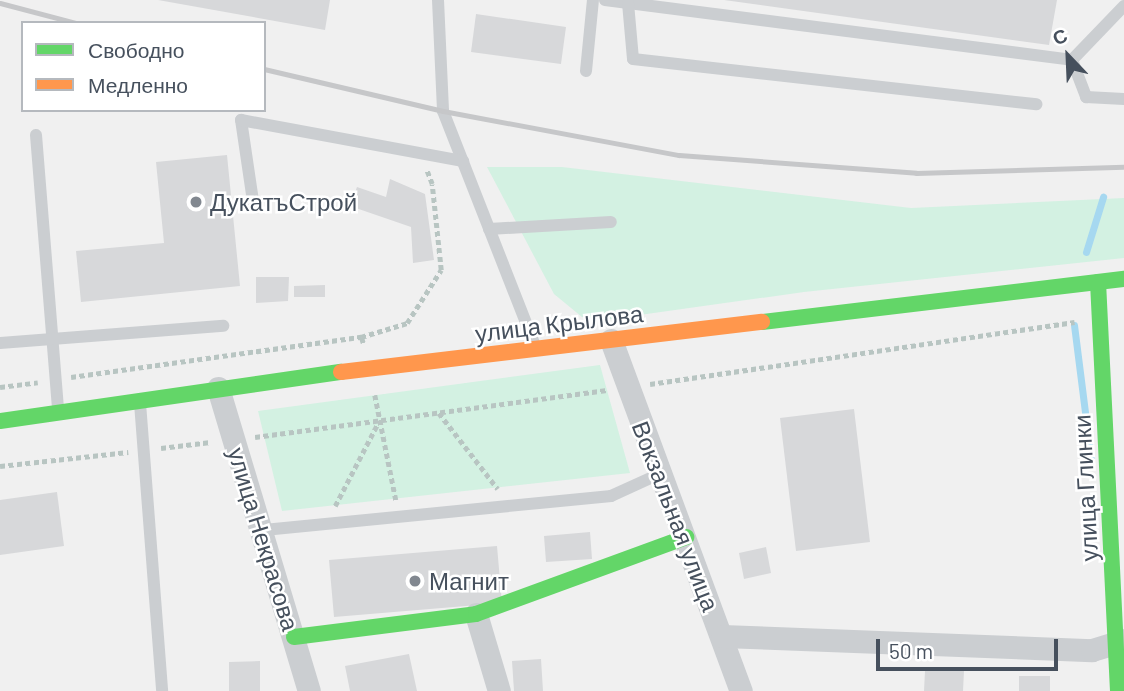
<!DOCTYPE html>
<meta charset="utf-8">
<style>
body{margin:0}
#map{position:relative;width:1124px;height:691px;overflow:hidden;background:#f0f0f0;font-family:Barlow,sans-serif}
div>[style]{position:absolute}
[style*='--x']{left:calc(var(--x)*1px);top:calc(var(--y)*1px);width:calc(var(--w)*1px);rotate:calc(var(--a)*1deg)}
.green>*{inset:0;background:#d3f1e2}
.stream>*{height:7px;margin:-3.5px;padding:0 3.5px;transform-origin:3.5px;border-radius:3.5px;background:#a6d8f0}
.building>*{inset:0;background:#d7d8da}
.path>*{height:4.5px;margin-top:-2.25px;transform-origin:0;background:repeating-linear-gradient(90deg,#b8c5c2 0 5px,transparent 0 8.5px)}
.lane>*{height:12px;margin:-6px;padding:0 6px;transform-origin:6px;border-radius:6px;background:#cbced1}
.street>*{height:23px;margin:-11.5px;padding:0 11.5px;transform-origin:11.5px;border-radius:11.5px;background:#cbced1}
.fast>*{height:16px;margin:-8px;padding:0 8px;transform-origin:8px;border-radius:8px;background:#63d668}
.slow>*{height:16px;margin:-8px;padding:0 8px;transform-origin:8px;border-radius:8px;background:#ff974d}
.rail>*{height:5px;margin:-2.5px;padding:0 2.5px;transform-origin:2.5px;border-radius:2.5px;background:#c6c7c9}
.dots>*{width:19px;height:19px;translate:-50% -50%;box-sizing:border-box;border:4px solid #fff;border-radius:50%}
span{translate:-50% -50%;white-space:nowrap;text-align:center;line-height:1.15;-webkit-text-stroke:5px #fff;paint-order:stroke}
.poi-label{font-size:24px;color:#46505d}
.left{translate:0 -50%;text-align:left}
.street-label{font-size:24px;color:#46505d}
.legend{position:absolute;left:21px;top:21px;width:245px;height:91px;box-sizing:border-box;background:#fff;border:2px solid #b5b9be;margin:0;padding:9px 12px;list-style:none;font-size:21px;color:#46505d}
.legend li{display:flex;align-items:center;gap:14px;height:35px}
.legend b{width:35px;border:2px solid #b5b9be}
.north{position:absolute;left:1033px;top:21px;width:70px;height:70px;-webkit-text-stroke:5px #fff;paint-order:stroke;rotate:337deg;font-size:19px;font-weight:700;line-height:28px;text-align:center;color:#46505d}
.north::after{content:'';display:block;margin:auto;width:24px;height:32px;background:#46505d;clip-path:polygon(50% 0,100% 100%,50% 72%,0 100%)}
.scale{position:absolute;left:876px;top:639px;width:182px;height:32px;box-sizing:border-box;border:4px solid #46505d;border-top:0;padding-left:9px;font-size:21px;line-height:24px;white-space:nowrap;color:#46505d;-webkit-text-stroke:5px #fff;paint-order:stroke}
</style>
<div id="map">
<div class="green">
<i style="clip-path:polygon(487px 167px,562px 167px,911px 208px,1124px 198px,1124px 258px,804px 292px,611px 319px,582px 317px,554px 294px)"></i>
<i style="clip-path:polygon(600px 365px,630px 473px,282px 511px,258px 411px)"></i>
</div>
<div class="stream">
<i style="--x:1086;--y:252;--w:58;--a:-72.8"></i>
<i style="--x:1074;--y:325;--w:136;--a:82.8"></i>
</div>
<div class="building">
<i style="clip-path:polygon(158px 0,330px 0,325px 30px)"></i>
<i style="clip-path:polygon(724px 0,1057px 0,1049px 45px)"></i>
<i style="clip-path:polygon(476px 14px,566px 27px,561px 64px,471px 52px)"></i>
<i style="clip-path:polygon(227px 155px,240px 286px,81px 302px,76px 251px,164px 243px,156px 162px)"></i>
<i style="clip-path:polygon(390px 179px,425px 194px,434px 260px,413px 263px,411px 227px,350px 206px,357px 187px,386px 197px)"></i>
<i style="clip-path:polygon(256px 277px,289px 277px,288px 301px,256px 303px)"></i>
<i style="clip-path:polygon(325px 285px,325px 297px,294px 297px,294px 286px)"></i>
<i style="clip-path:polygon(854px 409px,870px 542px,796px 551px,780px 418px)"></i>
<i style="clip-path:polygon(57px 492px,64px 546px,0 555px,0 500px)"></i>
<i style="clip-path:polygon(590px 532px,592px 559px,546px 562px,544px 536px)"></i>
<i style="clip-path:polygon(497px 546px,502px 603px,334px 617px,329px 560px)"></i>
<i style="clip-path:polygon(766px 547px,771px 573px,744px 579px,739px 553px)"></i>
<i style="clip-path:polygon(409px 654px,417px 691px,350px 691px,345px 666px)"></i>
<i style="clip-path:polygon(541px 659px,543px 691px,514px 691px,512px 661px)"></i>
<i style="clip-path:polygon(260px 661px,260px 691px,229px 691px,229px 662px)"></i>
<i style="clip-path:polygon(925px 671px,964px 671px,963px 691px,924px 691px)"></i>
<i style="clip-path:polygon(1019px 676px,1050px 676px,1050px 691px,1019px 691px)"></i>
</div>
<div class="path">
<i style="--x:363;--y:343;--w:6;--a:-108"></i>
<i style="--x:361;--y:337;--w:48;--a:-16.9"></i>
<i style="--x:407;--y:323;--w:63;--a:-57.3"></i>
<i style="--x:441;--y:270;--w:86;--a:-96"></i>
<i style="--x:432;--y:184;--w:14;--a:-111"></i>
<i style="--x:71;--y:377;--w:293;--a:-7.9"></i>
<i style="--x:650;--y:384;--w:429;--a:-8.3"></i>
<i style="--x:0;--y:387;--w:38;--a:-7"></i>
<i style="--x:375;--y:395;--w:107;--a:78.7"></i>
<i style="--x:439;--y:413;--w:96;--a:52.2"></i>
<i style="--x:255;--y:437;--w:355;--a:-7.6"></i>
<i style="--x:161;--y:448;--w:50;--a:-6.8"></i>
<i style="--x:0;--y:466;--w:129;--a:-6.2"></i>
<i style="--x:335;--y:506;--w:96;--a:-62.6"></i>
</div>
<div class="lane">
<i style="--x:438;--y:0;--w:111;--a:87.4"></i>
<i style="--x:443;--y:111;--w:255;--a:68.6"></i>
<i style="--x:605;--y:0;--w:471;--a:7.3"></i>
<i style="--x:1072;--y:60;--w:75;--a:-46.1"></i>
<i style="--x:628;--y:3;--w:56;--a:84.9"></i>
<i style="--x:633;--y:59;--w:406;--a:6.4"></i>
<i style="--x:1072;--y:60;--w:40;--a:69"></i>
<i style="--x:1086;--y:97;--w:38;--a:3"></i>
<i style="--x:586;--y:71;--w:71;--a:-84.4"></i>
<i style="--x:36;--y:135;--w:277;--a:85.4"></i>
<i style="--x:253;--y:201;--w:82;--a:-98.4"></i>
<i style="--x:241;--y:120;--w:226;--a:10.5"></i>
<i style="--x:489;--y:229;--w:122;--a:-3.3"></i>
<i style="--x:0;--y:343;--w:224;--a:-4.4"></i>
<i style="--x:140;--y:403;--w:289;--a:85.6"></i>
<i style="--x:264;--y:530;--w:349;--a:-5.6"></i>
<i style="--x:611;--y:496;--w:51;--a:-24.5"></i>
</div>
<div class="street">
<i style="--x:611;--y:340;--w:374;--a:69.7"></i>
<i style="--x:218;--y:388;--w:316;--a:73.3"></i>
<i style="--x:476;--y:614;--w:80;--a:73.4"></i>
<i style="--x:722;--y:636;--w:370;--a:2.2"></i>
<i style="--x:1092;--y:650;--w:34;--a:-17"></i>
</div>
<div class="fast">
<i style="--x:1098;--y:282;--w:409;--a:87.2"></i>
<i style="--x:762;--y:322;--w:365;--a:-6.8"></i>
<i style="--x:0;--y:421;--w:345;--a:-8.2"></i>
<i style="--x:294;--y:637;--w:183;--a:-7.2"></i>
<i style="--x:476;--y:614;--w:224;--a:-20.1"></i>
</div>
<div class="slow">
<i style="--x:341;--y:372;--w:424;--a:-6.8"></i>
</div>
<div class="rail">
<i style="--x:0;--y:3;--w:79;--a:14.7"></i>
<i style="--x:264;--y:69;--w:184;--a:13.2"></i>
<i style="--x:443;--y:111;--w:240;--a:10.6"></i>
<i style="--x:679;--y:155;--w:238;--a:4.3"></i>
<i style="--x:916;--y:173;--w:208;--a:-1.7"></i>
</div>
<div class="dots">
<i style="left:196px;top:202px;background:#828890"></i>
<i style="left:415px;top:581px;background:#828890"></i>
</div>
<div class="poi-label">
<span class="left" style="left:210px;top:202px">ДукатъСтрой</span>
<span class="left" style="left:429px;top:581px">Магнит</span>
</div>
<div class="street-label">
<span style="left:559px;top:323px;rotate:-7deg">улица Крылова</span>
<span style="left:1085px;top:488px;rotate:-93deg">улица Глинки</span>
<span style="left:676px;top:516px;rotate:69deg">Вокзальная улица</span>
<span style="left:264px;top:539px;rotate:73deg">улица Некрасова</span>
</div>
<ul class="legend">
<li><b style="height:9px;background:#63d668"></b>Свободно</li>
<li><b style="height:9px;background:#ff974d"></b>Медленно</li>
</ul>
<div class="north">С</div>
<div class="scale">50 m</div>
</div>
